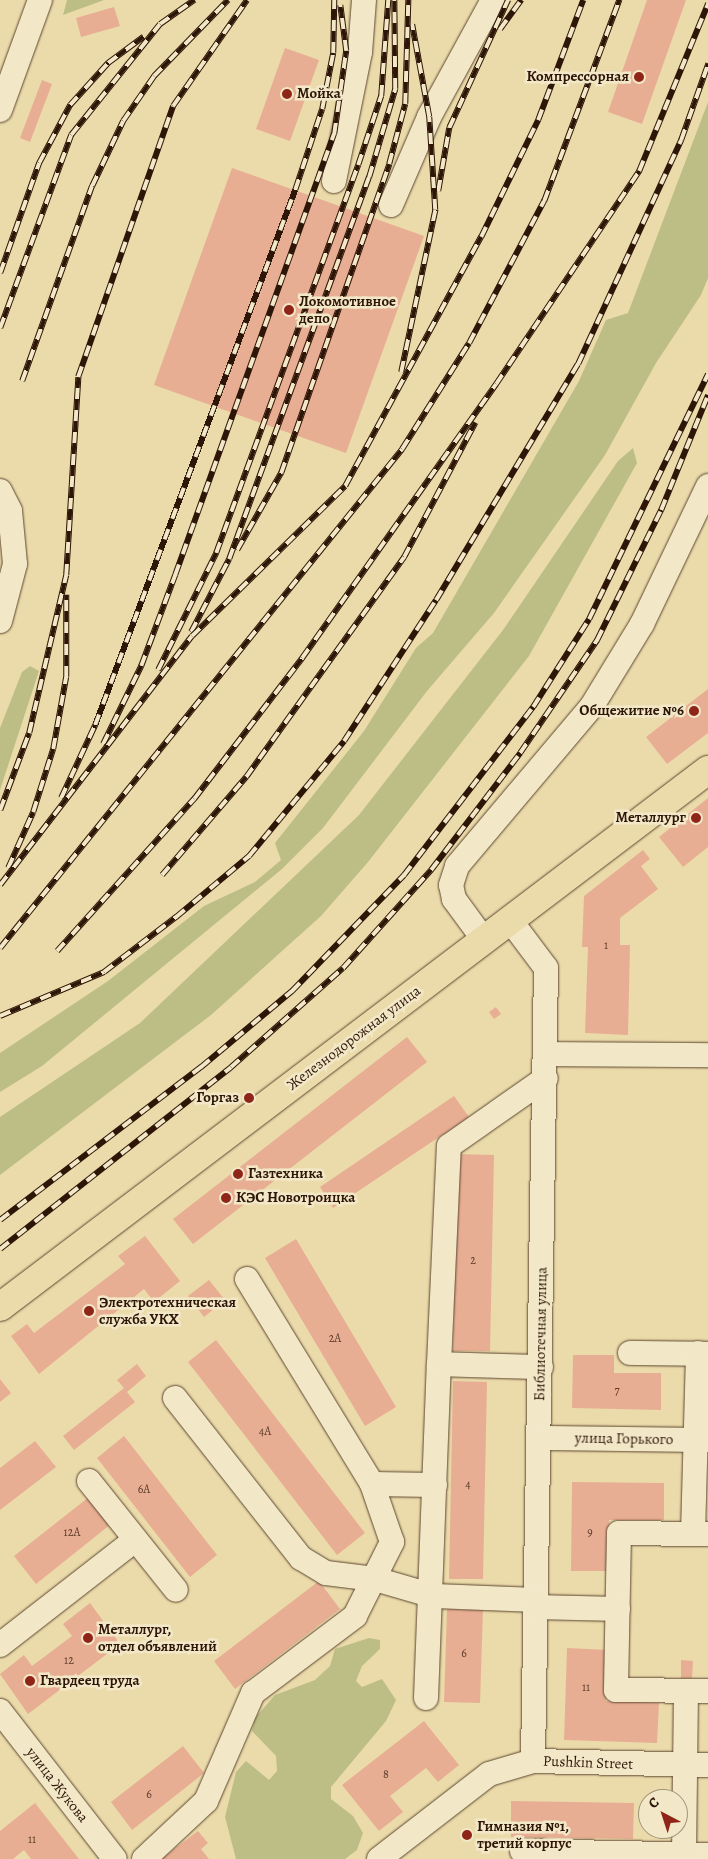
<!DOCTYPE html>
<meta charset="utf-8">
<style>
body{margin:0}
#map{position:relative;width:708px;height:1859px;overflow:hidden;background:#ebdbaa;font-family:Alegreya,serif}
div>[style]{position:absolute}
[style*='--x']{left:calc(var(--x)*1px);top:calc(var(--y)*1px);width:calc(var(--w)*1px);rotate:calc(var(--a)*1deg)}
.green>*{inset:0;background:#bcbe85}
.building>*{inset:0;background:#e8ae93}
.roads{filter:drop-shadow(0 0 1px #5c4630) drop-shadow(0 0 1px #5c4630)}
.minor>*{height:24px;margin:-12px;padding:0 12px;transform-origin:12px;border-radius:12px;background:#f2e8c8}
.major>*{height:28px;margin:-14px;padding:0 14px;transform-origin:14px;border-radius:14px;background:#ebdbaa}
.rail>*{height:5.5px;margin-top:-2.75px;transform-origin:0;background:repeating-linear-gradient(90deg,#f2e8c8 0 11px,#2d1507 0 22px);box-sizing:border-box;border-block:1px solid #2d1507}
.dots>*{width:14px;height:14px;translate:-50% -50%;box-sizing:border-box;border:2px solid #f2e8c8;border-radius:50%}
span{translate:-50% -50%;white-space:nowrap;text-align:center;line-height:1.15;-webkit-text-stroke:5px #f2e8c8;paint-order:stroke}
.number-label{font-size:12px;color:#5c3b2a}
.number-label span{-webkit-text-stroke-width:0}
.poi-label{font-size:15px;color:#2d1507;font-weight:700}
.right{translate:-100% -50%;text-align:right}
.left{translate:0 -50%;text-align:left}
.street-label{font-size:15px;color:#2d1507}
.north{position:absolute;left:638px;top:1789px;width:50px;height:50px;box-sizing:border-box;background:#f2e8c8;border:1px solid #a3947b;border-radius:50%;rotate:320deg;font-size:14px;font-weight:700;line-height:20px;text-align:center;color:#2d1507}
.north::after{content:'';display:block;margin:auto;width:18px;height:22px;background:#8f2418;clip-path:polygon(50% 0,100% 100%,50% 72%,0 100%)}
</style>
<div id="map">
<div class="green">
<i style="clip-path:polygon(67px 0,104px 0,63px 15px)"></i>
<i style="clip-path:polygon(708px 102px,708px 278px,701px 295px,656px 363px,605px 455px,494px 613px,427px 691px,323px 828px,282px 869px,42px 1066px,0 1092px,0 1053px,108px 981px,204px 906px,255px 882px,281px 860px,275px 843px,364px 731px,416px 648px,433px 633px,579px 381px,606px 320px,628px 313px)"></i>
<i style="clip-path:polygon(633px 448px,637px 463px,529px 656px,368px 862px,321px 916px,211px 1015px,0 1175px,0 1117px,140px 1023px,359px 815px,503px 630px,618px 461px)"></i>
<i style="clip-path:polygon(30px 666px,39px 671px,0 790px,0 728px,22px 672px)"></i>
<i style="clip-path:polygon(369px 1638px,380px 1640px,380px 1649px,362px 1666px,356px 1681px,362px 1687px,382px 1679px,396px 1700px,386px 1721px,331px 1787px,331px 1799px,353px 1816px,363px 1833px,357px 1850px,345px 1859px,236px 1859px,225px 1817px,236px 1772px,246px 1761px,269px 1780px,277px 1771px,276px 1756px,252px 1731px,255px 1718px,275px 1695px,315px 1680px,330px 1666px,335px 1649px)"></i>
</div>
<div class="building">
<i style="clip-path:polygon(647px 0,686px 0,642px 124px,608px 112px)"></i>
<i style="clip-path:polygon(114px 7px,120px 26px,81px 37px,76px 18px)"></i>
<i style="clip-path:polygon(285px 48px,319px 60px,290px 141px,256px 129px)"></i>
<i style="clip-path:polygon(42px 80px,52px 84px,30px 142px,20px 138px)"></i>
<i style="clip-path:polygon(232px 168px,424px 236px,346px 453px,154px 385px)"></i>
<i style="clip-path:polygon(708px 689px,708px 733px,667px 764px,646px 737px)"></i>
<i style="clip-path:polygon(708px 798px,708px 847px,683px 867px,659px 837px)"></i>
<i style="clip-path:polygon(643px 850px,650px 859px,641px 866px,658px 889px,620px 918px,620px 945px,630px 945px,628px 1035px,585px 1033px,588px 947px,582px 947px,584px 896px)"></i>
<i style="clip-path:polygon(496px 1007px,501px 1014px,494px 1019px,489px 1012px)"></i>
<i style="clip-path:polygon(407px 1037px,427px 1062px,193px 1244px,173px 1219px)"></i>
<i style="clip-path:polygon(454px 1096px,469px 1117px,333px 1208px,320px 1187px)"></i>
<i style="clip-path:polygon(457px 1154px,494px 1155px,490px 1351px,453px 1351px)"></i>
<i style="clip-path:polygon(145px 1236px,180px 1281px,154px 1302px,144px 1289px,39px 1374px,11px 1336px,27px 1324px,34px 1333px,125px 1264px,118px 1256px)"></i>
<i style="clip-path:polygon(296px 1239px,396px 1407px,365px 1426px,265px 1258px)"></i>
<i style="clip-path:polygon(209px 1280px,225px 1300px,204px 1317px,188px 1296px)"></i>
<i style="clip-path:polygon(216px 1340px,365px 1533px,337px 1555px,188px 1362px)"></i>
<i style="clip-path:polygon(573px 1355px,614px 1355px,614px 1373px,661px 1373px,661px 1410px,572px 1408px)"></i>
<i style="clip-path:polygon(137px 1364px,146px 1376px,127px 1392px,135px 1402px,74px 1450px,63px 1436px,124px 1388px,117px 1380px)"></i>
<i style="clip-path:polygon(0 1379px,11px 1393px,0 1402px)"></i>
<i style="clip-path:polygon(453px 1381px,487px 1382px,483px 1579px,449px 1579px)"></i>
<i style="clip-path:polygon(124px 1436px,217px 1555px,190px 1577px,97px 1458px)"></i>
<i style="clip-path:polygon(35px 1441px,56px 1467px,0 1510px,0 1468px)"></i>
<i style="clip-path:polygon(572px 1482px,664px 1483px,664px 1520px,609px 1520px,608px 1571px,571px 1571px)"></i>
<i style="clip-path:polygon(89px 1497px,111px 1524px,36px 1584px,14px 1556px)"></i>
<i style="clip-path:polygon(319px 1581px,340px 1609px,235px 1689px,214px 1661px)"></i>
<i style="clip-path:polygon(90px 1603px,120px 1644px,28px 1714px,0 1674px,24px 1655px,32px 1666px,72px 1636px,63px 1624px)"></i>
<i style="clip-path:polygon(447px 1609px,483px 1610px,480px 1703px,444px 1702px)"></i>
<i style="clip-path:polygon(567px 1648px,608px 1650px,606px 1701px,659px 1703px,657px 1743px,564px 1740px)"></i>
<i style="clip-path:polygon(681px 1660px,693px 1661px,692px 1678px,681px 1678px)"></i>
<i style="clip-path:polygon(424px 1721px,459px 1765px,438px 1782px,426px 1768px,390px 1796px,403px 1812px,379px 1831px,342px 1785px)"></i>
<i style="clip-path:polygon(183px 1746px,204px 1773px,132px 1830px,111px 1802px)"></i>
<i style="clip-path:polygon(511px 1801px,634px 1803px,633px 1839px,511px 1837px)"></i>
<i style="clip-path:polygon(35px 1803px,79px 1859px,31px 1859px,24px 1850px,13px 1859px,0 1859px,0 1831px)"></i>
<i style="clip-path:polygon(198px 1831px,208px 1843px,201px 1849px,209px 1859px,161px 1859px)"></i>
</div>
<div class="roads">
<div class="minor">
<i style="--x:0;--y:110;--w:117;--a:-70"></i>
<i style="--x:334;--y:181;--w:132;--a:-78.6"></i>
<i style="--x:360;--y:52;--w:52;--a:-85.6"></i>
<i style="--x:391;--y:205;--w:96;--a:-66.6"></i>
<i style="--x:429;--y:117;--w:133;--a:-61.3"></i>
<i style="--x:0;--y:491;--w:22;--a:63"></i>
<i style="--x:10;--y:511;--w:53;--a:84.6"></i>
<i style="--x:15;--y:564;--w:59;--a:104.7"></i>
<i style="--x:510;--y:920;--w:60;--a:53.1"></i>
<i style="--x:546;--y:968;--w:793;--a:90.94"></i>
<i style="--x:484;--y:940;--w:51;--a:-126.2"></i>
<i style="--x:454;--y:899;--w:14;--a:-102"></i>
<i style="--x:451;--y:885;--w:20;--a:-72"></i>
<i style="--x:457;--y:866;--w:209;--a:-49.8"></i>
<i style="--x:592;--y:706;--w:96;--a:-58.6"></i>
<i style="--x:642;--y:624;--w:153;--a:-64.4"></i>
<i style="--x:547;--y:1054;--w:161;--a:0.4"></i>
<i style="--x:247;--y:1279;--w:240;--a:58.6"></i>
<i style="--x:372;--y:1484;--w:63;--a:0.9"></i>
<i style="--x:630;--y:1353;--w:78;--a:0.7"></i>
<i style="--x:439;--y:1364;--w:218;--a:-87.4"></i>
<i style="--x:449;--y:1146;--w:118;--a:-35"></i>
<i style="--x:175;--y:1398;--w:204;--a:51.8"></i>
<i style="--x:301;--y:1558;--w:29;--a:31"></i>
<i style="--x:326;--y:1573;--w:49;--a:7"></i>
<i style="--x:375;--y:1579;--w:61;--a:16.1"></i>
<i style="--x:434;--y:1596;--w:103;--a:2.2"></i>
<i style="--x:540;--y:1438;--w:168;--a:0.7"></i>
<i style="--x:89;--y:1481;--w:139;--a:51.4"></i>
<i style="--x:693;--y:1534;--w:181;--a:-88.4"></i>
<i style="--x:708;--y:1534;--w:89;--a:-179.4"></i>
<i style="--x:619;--y:1533;--w:157;--a:91.1"></i>
<i style="--x:616;--y:1690;--w:92;--a:0.6"></i>
<i style="--x:536;--y:1607;--w:82;--a:1.4"></i>
<i style="--x:0;--y:1645;--w:171;--a:-37.9"></i>
<i style="--x:426;--y:1698;--w:334;--a:-87.8"></i>
<i style="--x:439;--y:1364;--w:102;--a:1.7"></i>
<i style="--x:0;--y:1711;--w:187;--a:52.2"></i>
<i style="--x:522;--y:1851;--w:186;--a:1.2"></i>
<i style="--x:684;--y:1855;--w:164;--a:-89.3"></i>
<i style="--x:144;--y:1859;--w:85;--a:-43.1"></i>
<i style="--x:206;--y:1801;--w:118;--a:-66.5"></i>
<i style="--x:253;--y:1693;--w:128;--a:-37"></i>
<i style="--x:355;--y:1616;--w:83;--a:-63.4"></i>
<i style="--x:392;--y:1542;--w:61;--a:-109"></i>
<i style="--x:379;--y:1859;--w:139;--a:-37.7"></i>
<i style="--x:489;--y:1774;--w:46;--a:-16.5"></i>
<i style="--x:533;--y:1761;--w:175;--a:1.3"></i>
</div>
<div class="major">
<i style="--x:0;--y:1307;--w:889;--a:-37.18"></i>
</div>
</div>
<div class="rail">
<i style="--x:500;--y:29;--w:36;--a:-54"></i>
<i style="--x:438;--y:191;--w:64;--a:-80.1"></i>
<i style="--x:449;--y:128;--w:141;--a:-65.3"></i>
<i style="--x:0;--y:273;--w:117;--a:-70.5"></i>
<i style="--x:39;--y:163;--w:66;--a:-61.9"></i>
<i style="--x:70;--y:105;--w:57;--a:-47.9"></i>
<i style="--x:108;--y:63;--w:44;--a:-36.6"></i>
<i style="--x:0;--y:328;--w:206;--a:-69.8"></i>
<i style="--x:71;--y:135;--w:142;--a:-51.3"></i>
<i style="--x:160;--y:24;--w:42;--a:-35.2"></i>
<i style="--x:401;--y:372;--w:166;--a:-78.1"></i>
<i style="--x:435;--y:210;--w:93;--a:-93.7"></i>
<i style="--x:429;--y:117;--w:94;--a:-100.5"></i>
<i style="--x:22;--y:381;--w:207;--a:-70.3"></i>
<i style="--x:92;--y:186;--w:72;--a:-64.5"></i>
<i style="--x:123;--y:121;--w:55;--a:-55.4"></i>
<i style="--x:154;--y:76;--w:106;--a:-45.8"></i>
<i style="--x:237;--y:550;--w:89;--a:-60.3"></i>
<i style="--x:281;--y:473;--w:327;--a:-70.7"></i>
<i style="--x:389;--y:164;--w:62;--a:-75.1"></i>
<i style="--x:405;--y:104;--w:104;--a:-88.3"></i>
<i style="--x:191;--y:632;--w:82;--a:-62.5"></i>
<i style="--x:229;--y:559;--w:407;--a:-69.9"></i>
<i style="--x:369;--y:177;--w:92;--a:-73.5"></i>
<i style="--x:395;--y:89;--w:89;--a:-90.6"></i>
<i style="--x:158;--y:670;--w:131;--a:-63.6"></i>
<i style="--x:216;--y:553;--w:413;--a:-69.9"></i>
<i style="--x:358;--y:165;--w:73;--a:-71.6"></i>
<i style="--x:381;--y:96;--w:96;--a:-85.8"></i>
<i style="--x:103;--y:744;--w:87;--a:-64"></i>
<i style="--x:141;--y:666;--w:97;--a:-69.5"></i>
<i style="--x:175;--y:575;--w:469;--a:-70.2"></i>
<i style="--x:334;--y:134;--w:84;--a:-81.8"></i>
<i style="--x:346;--y:51;--w:46;--a:-97.4"></i>
<i style="--x:61;--y:798;--w:81;--a:-65"></i>
<i style="--x:95;--y:725;--w:571;--a:-69.5"></i>
<i style="--x:295;--y:190;--w:85;--a:-71.6"></i>
<i style="--x:322;--y:109;--w:57;--a:-78.9"></i>
<i style="--x:333;--y:53;--w:53;--a:-88.9"></i>
<i style="--x:0;--y:810;--w:82;--a:-69.4"></i>
<i style="--x:29;--y:733;--w:162;--a:-76.8"></i>
<i style="--x:66;--y:575;--w:198;--a:-86.5"></i>
<i style="--x:78;--y:377;--w:287;--a:-70.7"></i>
<i style="--x:173;--y:106;--w:129;--a:-55.1"></i>
<i style="--x:8;--y:868;--w:61;--a:-65.9"></i>
<i style="--x:33;--y:812;--w:66;--a:-72.4"></i>
<i style="--x:53;--y:749;--w:73;--a:-79.8"></i>
<i style="--x:66;--y:677;--w:82;--a:-90"></i>
<i style="--x:162;--y:875;--w:129;--a:-49.4"></i>
<i style="--x:246;--y:777;--w:271;--a:-54.3"></i>
<i style="--x:404;--y:557;--w:152;--a:-62.1"></i>
<i style="--x:0;--y:885;--w:314;--a:-52.4"></i>
<i style="--x:192;--y:636;--w:214;--a:-44.4"></i>
<i style="--x:345;--y:486;--w:284;--a:-61.4"></i>
<i style="--x:481;--y:237;--w:130;--a:-64"></i>
<i style="--x:538;--y:120;--w:128;--a:-69.4"></i>
<i style="--x:0;--y:948;--w:641;--a:-51.14"></i>
<i style="--x:402;--y:449;--w:125;--a:-57.7"></i>
<i style="--x:469;--y:343;--w:161;--a:-62.2"></i>
<i style="--x:544;--y:201;--w:215;--a:-69.5"></i>
<i style="--x:57;--y:951;--w:205;--a:-48"></i>
<i style="--x:194;--y:799;--w:178;--a:-52.5"></i>
<i style="--x:302;--y:658;--w:336;--a:-54.7"></i>
<i style="--x:496;--y:384;--w:257;--a:-56.1"></i>
<i style="--x:639;--y:171;--w:181;--a:-67.6"></i>
<i style="--x:0;--y:1016;--w:113;--a:-22.9"></i>
<i style="--x:104;--y:972;--w:91;--a:-37.4"></i>
<i style="--x:176;--y:917;--w:95;--a:-39.9"></i>
<i style="--x:249;--y:856;--w:149;--a:-50.4"></i>
<i style="--x:344;--y:741;--w:168;--a:-56.9"></i>
<i style="--x:436;--y:600;--w:275;--a:-59"></i>
<i style="--x:578;--y:364;--w:247;--a:-65.3"></i>
<i style="--x:681;--y:140;--w:81;--a:-70.4"></i>
<i style="--x:0;--y:1220;--w:253;--a:-37.3"></i>
<i style="--x:201;--y:1067;--w:119;--a:-39.9"></i>
<i style="--x:292;--y:991;--w:161;--a:-46"></i>
<i style="--x:404;--y:875;--w:212;--a:-52.5"></i>
<i style="--x:533;--y:707;--w:104;--a:-57.5"></i>
<i style="--x:589;--y:619;--w:272;--a:-64.1"></i>
<i style="--x:0;--y:1249;--w:294;--a:-38.2"></i>
<i style="--x:231;--y:1067;--w:149;--a:-41.5"></i>
<i style="--x:343;--y:968;--w:132;--a:-48.1"></i>
<i style="--x:431;--y:870;--w:147;--a:-52.7"></i>
<i style="--x:520;--y:753;--w:137;--a:-55.7"></i>
<i style="--x:597;--y:640;--w:145;--a:-63.8"></i>
<i style="--x:661;--y:510;--w:124;--a:-67.8"></i>
</div>
<div class="dots">
<i style="left:639px;top:77px;background:#8f2418"></i>
<i style="left:287px;top:94px;background:#8f2418"></i>
<i style="left:289px;top:310px;background:#8f2418"></i>
<i style="left:694px;top:711px;background:#8f2418"></i>
<i style="left:696px;top:818px;background:#8f2418"></i>
<i style="left:249px;top:1098px;background:#8f2418"></i>
<i style="left:238px;top:1174px;background:#8f2418"></i>
<i style="left:226px;top:1198px;background:#8f2418"></i>
<i style="left:89px;top:1311px;background:#8f2418"></i>
<i style="left:88px;top:1638px;background:#8f2418"></i>
<i style="left:30px;top:1681px;background:#8f2418"></i>
<i style="left:467px;top:1835px;background:#8f2418"></i>
</div>
<div class="number-label">
<span style="left:606px;top:946px">1</span>
<span style="left:473px;top:1261px">2</span>
<span style="left:335px;top:1339px">2А</span>
<span style="left:617px;top:1391px">7</span>
<span style="left:265px;top:1432px">4А</span>
<span style="left:468px;top:1485px">4</span>
<span style="left:144px;top:1490px">6А</span>
<span style="left:72px;top:1533px">12А</span>
<span style="left:590px;top:1533px">9</span>
<span style="left:464px;top:1654px">6</span>
<span style="left:69px;top:1661px">12</span>
<span style="left:586px;top:1688px">11</span>
<span style="left:386px;top:1775px">8</span>
<span style="left:149px;top:1795px">6</span>
<span style="left:32px;top:1840px">11</span>
</div>
<div class="poi-label">
<span class="right" style="left:629px;top:77px">Компрессорная</span>
<span class="left" style="left:297px;top:94px">Мойка</span>
<span class="left" style="left:299px;top:310px">Локомотивное<br>депо</span>
<span class="right" style="left:684px;top:711px">Общежитие №6</span>
<span class="right" style="left:686px;top:818px">Металлург</span>
<span class="right" style="left:239px;top:1098px">Горгаз</span>
<span class="left" style="left:248px;top:1174px">Газтехника</span>
<span class="left" style="left:236px;top:1198px">КЭС Новотроицка</span>
<span class="left" style="left:99px;top:1311px">Электротехническая<br>служба УКХ</span>
<span class="left" style="left:98px;top:1638px">Металлург,<br>отдел объявлений</span>
<span class="left" style="left:40px;top:1681px">Гвардеец труда</span>
<span class="left" style="left:477px;top:1835px">Гимназия №1,<br>третий корпус</span>
</div>
<div class="street-label">
<span style="left:354px;top:1038px;rotate:-37deg">Железнодорожная улица</span>
<span style="left:541px;top:1334px;rotate:-89deg">Библиотечная улица</span>
<span style="left:624px;top:1439px;rotate:1deg">улица Горького</span>
<span style="left:588px;top:1763px;rotate:2deg">Pushkin Street</span>
<span style="left:57px;top:1785px;rotate:52deg">улица Жукова</span>
</div>
<div class="north">С</div>
</div>
